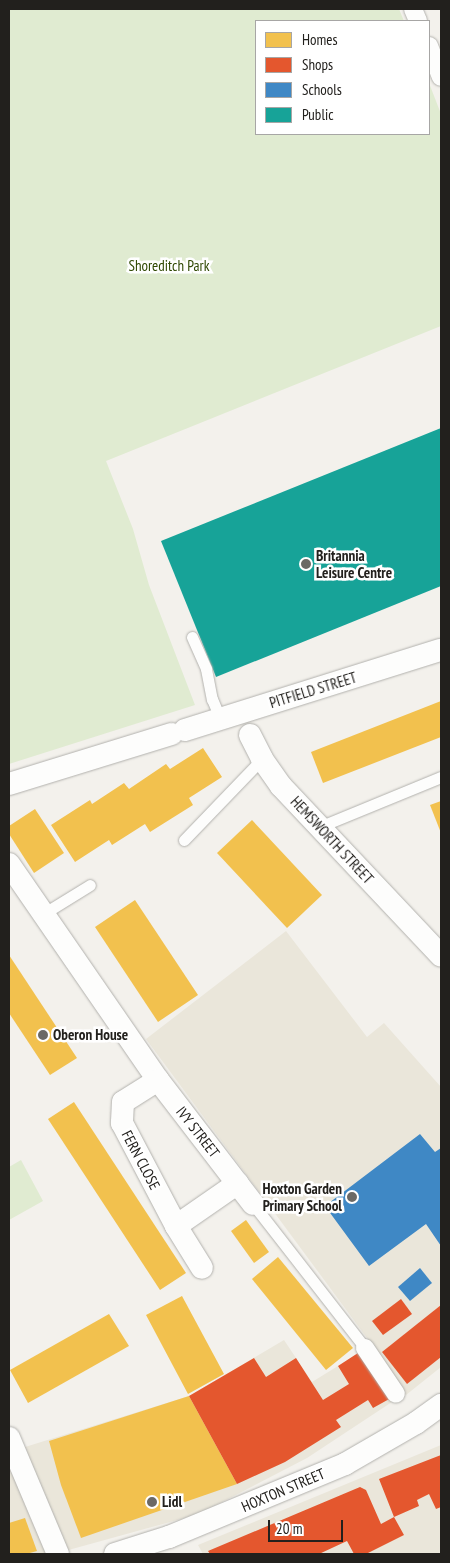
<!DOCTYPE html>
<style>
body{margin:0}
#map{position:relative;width:450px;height:1563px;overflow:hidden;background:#f3f1ec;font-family:"PT Sans Narrow",sans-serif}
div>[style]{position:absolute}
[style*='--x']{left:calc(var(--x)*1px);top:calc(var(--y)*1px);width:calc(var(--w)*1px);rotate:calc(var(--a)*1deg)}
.built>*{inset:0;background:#eae6da}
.green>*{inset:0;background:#e0ebd1}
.homes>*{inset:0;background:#f2c14e}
.shops>*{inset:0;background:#e4572e}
.schools>*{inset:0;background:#3f88c5}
.public>*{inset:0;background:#17a398}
.roads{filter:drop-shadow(0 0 1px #b2b1ad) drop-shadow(0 0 1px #b2b1ad)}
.service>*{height:11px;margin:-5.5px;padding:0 5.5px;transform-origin:5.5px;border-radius:5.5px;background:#fdfdfc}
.pedestrian>*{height:18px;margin:-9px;padding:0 9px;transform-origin:9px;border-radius:9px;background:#fdfdfc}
.minor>*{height:22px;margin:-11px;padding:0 11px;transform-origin:11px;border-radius:11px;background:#fdfdfc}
.dots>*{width:14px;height:14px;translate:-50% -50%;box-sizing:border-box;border:2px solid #fff;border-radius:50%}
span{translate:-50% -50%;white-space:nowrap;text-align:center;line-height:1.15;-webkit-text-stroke:5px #fff;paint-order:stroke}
.park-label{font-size:15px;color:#2f4802}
.poi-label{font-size:15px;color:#22201d;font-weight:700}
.left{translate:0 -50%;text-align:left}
.right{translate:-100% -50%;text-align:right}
.street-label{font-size:15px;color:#22201d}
.frame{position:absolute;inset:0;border:10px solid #22201d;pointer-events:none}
.legend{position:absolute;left:255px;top:20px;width:175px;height:115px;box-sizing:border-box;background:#fff;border:1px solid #a7a6a5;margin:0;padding:6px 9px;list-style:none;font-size:15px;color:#22201d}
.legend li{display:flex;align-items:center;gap:10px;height:25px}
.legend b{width:25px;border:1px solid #a7a6a5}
.scale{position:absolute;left:268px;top:1520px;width:75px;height:22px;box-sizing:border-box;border:2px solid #22201d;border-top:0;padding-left:6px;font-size:15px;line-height:18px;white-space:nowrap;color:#22201d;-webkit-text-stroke:4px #fff;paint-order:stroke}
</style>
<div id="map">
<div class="built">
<i style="clip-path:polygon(286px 931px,367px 1037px,384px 1023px,441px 1087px,441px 1367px,406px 1395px,370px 1342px,146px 1039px)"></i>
<i style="clip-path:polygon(284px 1340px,312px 1382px,359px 1353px,395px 1400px,307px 1458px,199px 1514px,54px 1554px,9px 1554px,9px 1452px,189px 1396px)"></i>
<i style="clip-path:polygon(441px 1445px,441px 1554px,203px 1554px,198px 1545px)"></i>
</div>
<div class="green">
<i style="clip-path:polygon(9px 9px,399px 9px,404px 21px,256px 21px,256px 134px,429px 134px,429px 83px,441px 114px,441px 326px,106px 461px,133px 529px,149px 585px,195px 705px,9px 764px)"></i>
<i style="clip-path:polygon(21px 1160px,43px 1201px,9px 1220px,9px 1167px)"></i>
</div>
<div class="homes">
<i style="clip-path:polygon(441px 701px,441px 737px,323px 783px,311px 752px)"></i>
<i style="clip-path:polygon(203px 748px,222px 777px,189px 798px,193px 805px,150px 832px,145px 824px,112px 845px,109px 840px,75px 862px,51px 825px,90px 800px,92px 804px,124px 783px,129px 789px,166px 764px,170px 769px)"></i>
<i style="clip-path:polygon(441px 801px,441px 833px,430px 805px)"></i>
<i style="clip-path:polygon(35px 809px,64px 853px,34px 873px,9px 834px,9px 826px)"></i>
<i style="clip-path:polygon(252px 820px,322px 895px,287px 928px,217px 853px)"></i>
<i style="clip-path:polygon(135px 900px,198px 995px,158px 1022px,95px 927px)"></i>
<i style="clip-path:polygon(9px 955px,77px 1058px,50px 1075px,9px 1013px)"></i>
<i style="clip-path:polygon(74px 1102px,186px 1273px,160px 1290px,48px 1119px)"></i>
<i style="clip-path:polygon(246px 1220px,269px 1252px,254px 1263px,231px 1231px)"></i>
<i style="clip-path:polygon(278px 1257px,353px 1348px,326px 1370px,252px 1279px)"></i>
<i style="clip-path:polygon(182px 1296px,224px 1374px,188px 1394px,146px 1315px)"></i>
<i style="clip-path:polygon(109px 1314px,129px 1346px,28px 1403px,10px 1370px)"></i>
<i style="clip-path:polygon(189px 1396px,237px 1484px,81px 1538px,61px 1485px,49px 1441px)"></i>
<i style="clip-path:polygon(25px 1518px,37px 1551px,26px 1554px,9px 1554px,9px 1523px)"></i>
</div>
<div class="shops">
<i style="clip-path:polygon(401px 1299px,412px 1314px,383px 1335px,372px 1321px)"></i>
<i style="clip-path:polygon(441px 1305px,441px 1357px,407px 1384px,382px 1352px)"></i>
<i style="clip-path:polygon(358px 1353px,391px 1398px,373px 1408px,368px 1400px,336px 1420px,341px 1427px,285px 1462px,237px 1484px,189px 1396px,254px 1358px,266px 1377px,296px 1358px,323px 1400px,349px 1384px,338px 1366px)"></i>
<i style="clip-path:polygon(441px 1455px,441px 1507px,436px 1509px,429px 1494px,417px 1500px,419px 1506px,394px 1517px,404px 1535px,366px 1554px,354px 1554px,347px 1541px,319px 1554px,210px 1554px,208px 1551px,360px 1487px,366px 1490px,381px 1524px,394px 1517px,379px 1479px)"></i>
</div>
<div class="schools">
<i style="clip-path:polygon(420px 1134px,435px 1152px,441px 1148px,441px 1246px,426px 1224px,369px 1266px,325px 1206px)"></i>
<i style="clip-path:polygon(420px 1268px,432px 1283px,410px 1301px,398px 1287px)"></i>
</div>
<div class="public">
<i style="clip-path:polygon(441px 428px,441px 586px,216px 677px,161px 541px)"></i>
</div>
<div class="roads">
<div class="service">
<i style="--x:192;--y:637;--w:35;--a:66"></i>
<i style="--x:206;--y:669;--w:31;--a:79"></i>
<i style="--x:212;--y:699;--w:21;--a:67"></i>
<i style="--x:319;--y:827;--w:132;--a:-22.3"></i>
<i style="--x:184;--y:840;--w:112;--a:-46.1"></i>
<i style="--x:43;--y:914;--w:55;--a:-31.7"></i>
<i style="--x:253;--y:1204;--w:182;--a:52.1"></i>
</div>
<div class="pedestrian">
<i style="--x:413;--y:9;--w:13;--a:67"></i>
<i style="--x:429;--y:46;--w:33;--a:69"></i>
<i style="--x:365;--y:1348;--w:55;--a:56"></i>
</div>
<div class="minor">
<i style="--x:185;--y:730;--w:268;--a:-17.4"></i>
<i style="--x:250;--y:735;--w:27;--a:63"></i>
<i style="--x:262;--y:759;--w:33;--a:55"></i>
<i style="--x:281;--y:786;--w:233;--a:46.7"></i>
<i style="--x:9;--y:784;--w:170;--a:-17.1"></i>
<i style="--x:9;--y:864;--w:262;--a:55.4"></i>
<i style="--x:158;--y:1080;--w:156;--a:52.5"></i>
<i style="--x:158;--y:1080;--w:41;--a:147.8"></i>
<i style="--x:123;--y:1102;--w:21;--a:93"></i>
<i style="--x:122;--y:1123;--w:116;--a:62.3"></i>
<i style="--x:176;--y:1226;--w:49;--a:58.2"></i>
<i style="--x:176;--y:1226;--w:75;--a:-34.7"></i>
<i style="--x:9;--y:1438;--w:126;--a:67.1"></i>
<i style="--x:115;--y:1554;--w:57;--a:-17.5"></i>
<i style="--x:169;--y:1537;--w:191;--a:-22.5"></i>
<i style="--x:345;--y:1464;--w:82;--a:-30"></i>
<i style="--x:416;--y:1423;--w:31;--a:-36"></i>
</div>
</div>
<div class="dots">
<i style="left:306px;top:564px;background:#6b6965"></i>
<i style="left:43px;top:1035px;background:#6b6965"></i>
<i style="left:352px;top:1197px;background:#6b6965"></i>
<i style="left:152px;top:1502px;background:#6b6965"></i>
</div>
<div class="park-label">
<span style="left:169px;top:266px">Shoreditch Park</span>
</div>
<div class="poi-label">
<span class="left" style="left:316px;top:564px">Britannia<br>Leisure Centre</span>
<span class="left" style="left:53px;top:1035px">Oberon House</span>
<span class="right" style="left:342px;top:1197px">Hoxton Garden<br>Primary School</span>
<span class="left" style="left:162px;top:1502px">Lidl</span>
</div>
<div class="street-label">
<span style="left:313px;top:690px;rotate:-17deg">PITFIELD STREET</span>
<span style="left:332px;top:840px;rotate:47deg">HEMSWORTH STREET</span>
<span style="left:198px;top:1132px;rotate:52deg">IVY STREET</span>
<span style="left:141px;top:1160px;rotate:62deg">FERN CLOSE</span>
<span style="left:283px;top:1490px;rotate:-23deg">HOXTON STREET</span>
</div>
<div class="frame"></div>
<ul class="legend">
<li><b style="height:14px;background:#f2c14e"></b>Homes</li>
<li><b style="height:14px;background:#e4572e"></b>Shops</li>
<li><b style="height:14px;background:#3f88c5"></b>Schools</li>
<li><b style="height:14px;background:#17a398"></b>Public</li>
</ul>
<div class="scale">20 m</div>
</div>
